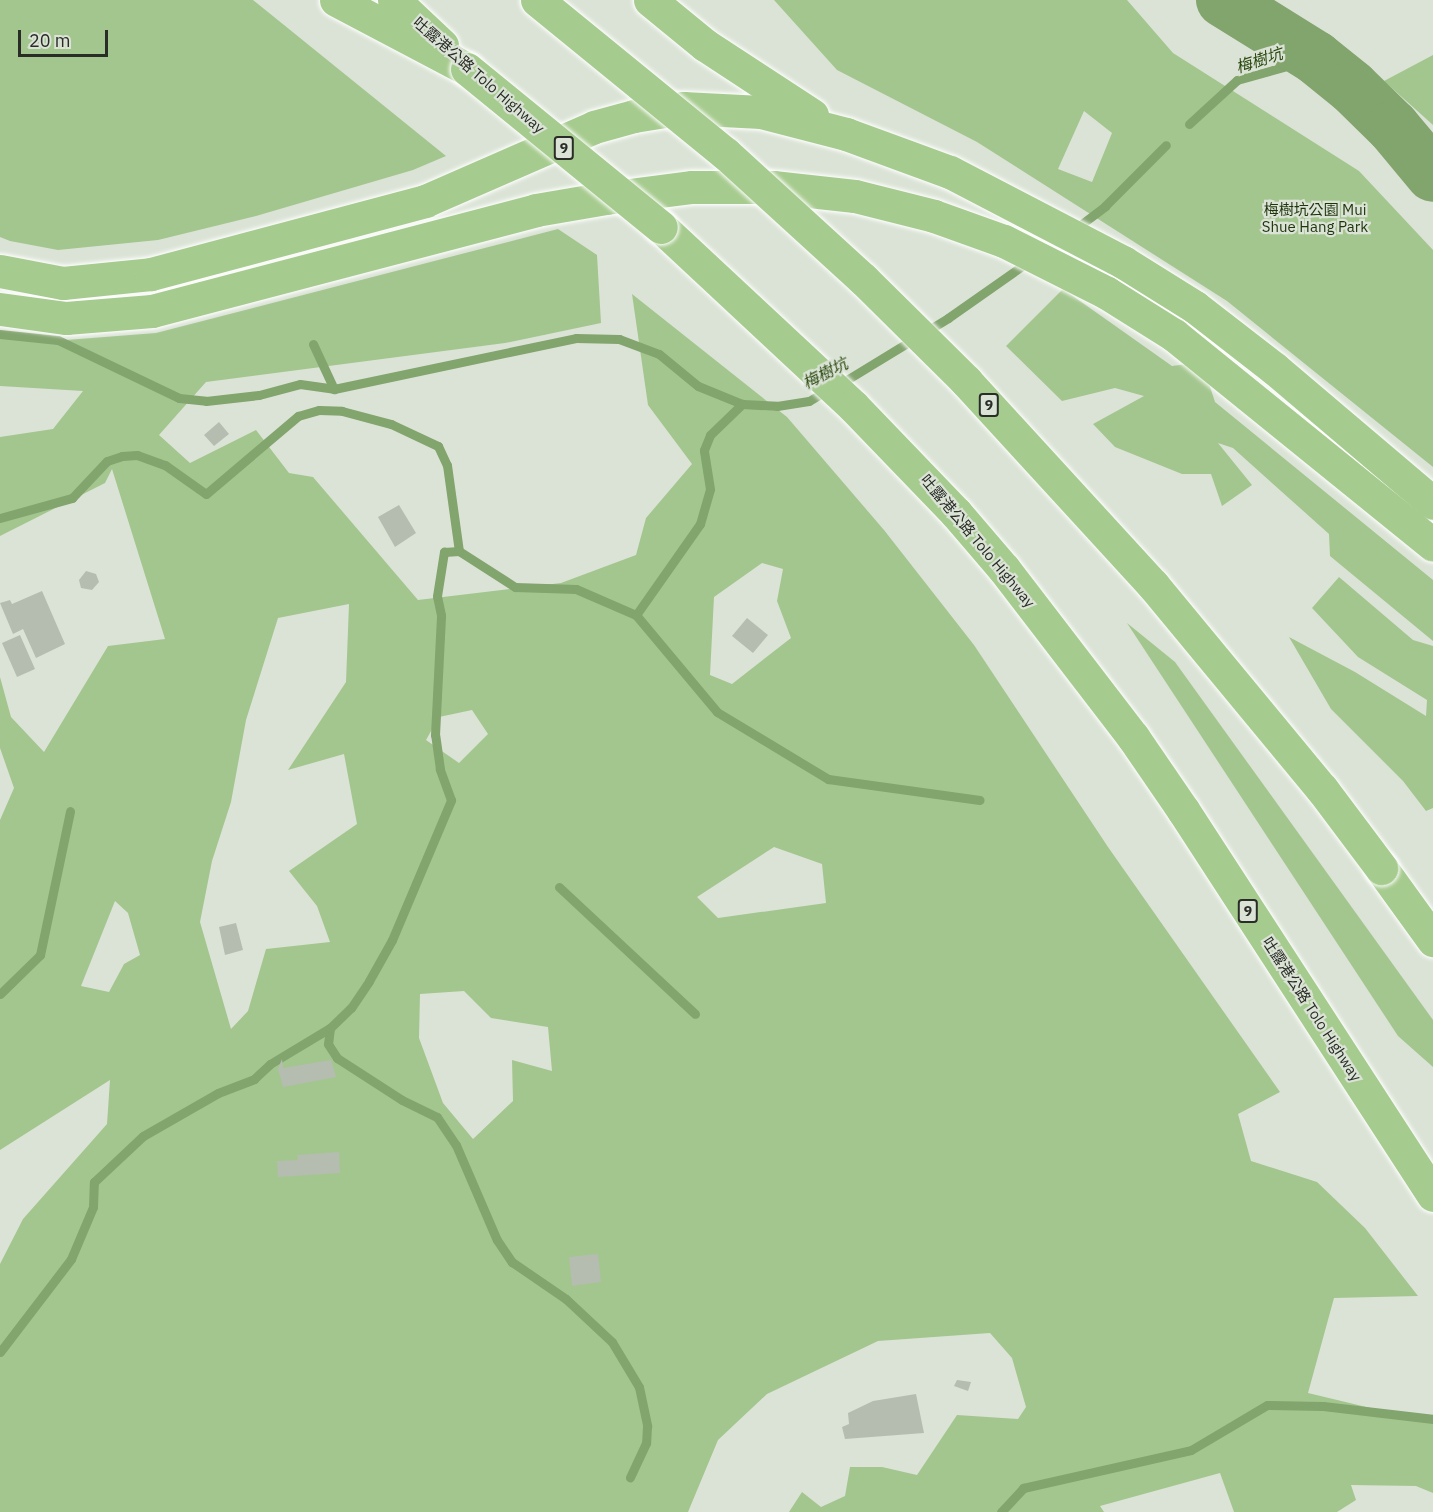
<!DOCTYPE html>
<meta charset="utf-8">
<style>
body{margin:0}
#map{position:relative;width:1433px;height:1512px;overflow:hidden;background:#dbe3d6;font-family:"IBM Plex Sans","Noto Sans TC",sans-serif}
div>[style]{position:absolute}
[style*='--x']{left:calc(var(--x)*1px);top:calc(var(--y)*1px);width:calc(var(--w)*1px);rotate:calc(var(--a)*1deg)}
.green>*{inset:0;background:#a3c68e}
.stream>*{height:9px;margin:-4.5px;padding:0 4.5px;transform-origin:4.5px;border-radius:4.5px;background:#82a46d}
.river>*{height:54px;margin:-27px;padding:0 27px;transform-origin:27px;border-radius:27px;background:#82a46d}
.building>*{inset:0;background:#b5bdb0}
.roads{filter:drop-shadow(0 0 2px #fff) drop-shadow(0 0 2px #fff)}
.highway>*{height:33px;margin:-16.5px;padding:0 16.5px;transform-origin:16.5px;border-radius:16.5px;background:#a6cb8e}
.bridges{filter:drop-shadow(0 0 2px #fff) drop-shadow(0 0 2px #fff)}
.highway-bridge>*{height:33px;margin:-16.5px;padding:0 16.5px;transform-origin:16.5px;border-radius:16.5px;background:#a6cb8e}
span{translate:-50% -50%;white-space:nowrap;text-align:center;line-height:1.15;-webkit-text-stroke:4.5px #dbe3d6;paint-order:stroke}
.shield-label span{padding:2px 4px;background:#dbe3d6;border:2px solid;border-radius:4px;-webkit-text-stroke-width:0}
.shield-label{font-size:14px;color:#292c27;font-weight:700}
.street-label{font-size:15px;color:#292c27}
.park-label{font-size:15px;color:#1e350c}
.water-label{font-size:16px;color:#2a4a0f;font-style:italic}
.scale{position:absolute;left:18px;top:30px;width:90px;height:27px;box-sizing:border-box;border:3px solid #292c27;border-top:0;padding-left:8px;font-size:18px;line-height:21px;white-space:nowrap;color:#292c27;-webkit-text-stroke:4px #dbe3d6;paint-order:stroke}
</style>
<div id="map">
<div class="green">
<i style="clip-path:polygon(0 0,253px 0,446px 156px,413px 170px,256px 216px,158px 240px,58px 250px,10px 241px,0 237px)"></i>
<i style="clip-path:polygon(evenodd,774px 0,1127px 0,1173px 53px,1359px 171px,1433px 250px,1433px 467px,1227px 301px,977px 142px,837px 70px,774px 0,1084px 111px,1112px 133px,1092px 182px,1058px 169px,1084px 111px)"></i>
<i style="clip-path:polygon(1433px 55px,1433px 125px,1384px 81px)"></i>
<i style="clip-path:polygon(evenodd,558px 229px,597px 255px,601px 323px,505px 343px,206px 382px,159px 435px,190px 463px,256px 430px,289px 473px,313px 477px,418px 600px,561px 583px,636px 555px,646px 518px,692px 464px,648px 405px,632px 294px,787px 417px,884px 530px,974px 645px,1108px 847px,1280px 1092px,1238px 1114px,1251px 1161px,1317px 1182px,1365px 1228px,1418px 1296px,1334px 1298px,1308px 1393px,1433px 1423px,1433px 1493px,1416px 1486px,1351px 1485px,1356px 1500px,1337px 1512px,1234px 1512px,1220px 1473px,1100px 1506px,1104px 1512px,789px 1512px,802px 1492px,821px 1507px,845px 1496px,850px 1467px,882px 1467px,917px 1475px,957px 1415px,1018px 1419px,1026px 1407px,1012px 1358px,990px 1333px,878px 1341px,767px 1394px,718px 1440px,688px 1512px,0 1512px,0 1264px,23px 1219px,107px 1124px,110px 1080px,0 1150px,0 820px,14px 788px,0 748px,0 677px,11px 717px,44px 752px,108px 646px,165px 639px,112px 469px,105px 483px,0 536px,0 437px,53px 429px,83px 391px,0 386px,0 331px,66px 340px,156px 333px,558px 229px,762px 563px,783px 569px,777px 601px,791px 638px,732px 684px,710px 675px,714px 597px,762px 563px,558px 229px,349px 604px,346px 682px,288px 770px,344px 754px,357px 824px,289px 871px,317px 906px,330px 942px,266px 949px,248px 1011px,231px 1029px,200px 922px,212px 861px,231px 802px,246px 720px,278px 618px,349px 604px,558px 229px,472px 710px,488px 734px,459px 763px,426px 740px,439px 717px,472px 710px,558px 229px,774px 847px,822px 864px,826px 903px,718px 918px,697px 897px,774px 847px,558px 229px,115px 901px,128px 913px,140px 955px,124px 964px,109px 992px,81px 986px,115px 901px,558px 229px,464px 991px,491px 1018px,548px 1027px,552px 1071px,512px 1060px,513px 1101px,473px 1139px,443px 1103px,419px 1038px,420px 994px,464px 991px)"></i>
<i style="clip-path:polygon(1063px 289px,1172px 366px,1202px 362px,1215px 402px,1433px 580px,1433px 641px,1330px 556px,1329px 534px,1233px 448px,1218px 443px,1252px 485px,1222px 506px,1211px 474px,1182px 474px,1115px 447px,1093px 424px,1144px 396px,1115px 388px,1062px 401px,1006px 346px)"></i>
<i style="clip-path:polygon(1339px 577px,1413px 640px,1433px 646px,1433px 808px,1426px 811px,1403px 781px,1331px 709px,1289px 637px,1355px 672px,1426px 716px,1427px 700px,1358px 657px,1312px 608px)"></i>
<i style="clip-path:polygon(1127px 623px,1175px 662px,1433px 1020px,1433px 1067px,1398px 1036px)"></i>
</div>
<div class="stream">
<i style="--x:1189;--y:124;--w:65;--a:-42.5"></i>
<i style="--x:1237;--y:80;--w:82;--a:-15.6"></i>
<i style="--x:1075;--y:229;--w:38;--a:-37"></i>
<i style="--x:1105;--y:206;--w:86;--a:-45"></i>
<i style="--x:0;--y:334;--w:58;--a:5.9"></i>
<i style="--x:58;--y:340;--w:134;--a:25.6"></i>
<i style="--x:179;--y:398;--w:27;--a:6"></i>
<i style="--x:206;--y:401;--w:53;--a:-6.5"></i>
<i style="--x:259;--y:395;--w:42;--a:-15"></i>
<i style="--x:300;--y:384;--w:34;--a:8"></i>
<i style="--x:334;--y:389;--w:247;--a:-11.9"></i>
<i style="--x:576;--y:338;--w:43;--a:1.3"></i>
<i style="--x:619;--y:339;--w:43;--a:20.6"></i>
<i style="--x:659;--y:354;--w:50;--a:39.4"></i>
<i style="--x:698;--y:386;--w:48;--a:22.2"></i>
<i style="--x:313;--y:344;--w:50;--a:65"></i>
<i style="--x:840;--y:384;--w:127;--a:-31.4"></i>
<i style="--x:948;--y:318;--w:99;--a:-35.1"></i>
<i style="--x:0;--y:518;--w:75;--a:-15.5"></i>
<i style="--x:72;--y:498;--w:51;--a:-46.6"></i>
<i style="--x:107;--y:461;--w:16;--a:-18"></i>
<i style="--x:122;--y:456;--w:15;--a:-4"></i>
<i style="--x:137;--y:455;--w:30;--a:20"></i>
<i style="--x:165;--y:465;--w:50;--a:35.3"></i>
<i style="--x:206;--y:494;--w:121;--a:-40.3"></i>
<i style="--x:298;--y:416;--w:22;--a:-16"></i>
<i style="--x:319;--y:410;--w:23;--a:2"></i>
<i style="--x:342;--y:411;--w:51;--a:14.9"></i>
<i style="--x:391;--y:424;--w:52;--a:25.1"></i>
<i style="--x:438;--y:446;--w:21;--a:65"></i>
<i style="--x:447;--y:465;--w:87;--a:82.1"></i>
<i style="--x:459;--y:551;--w:67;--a:32.7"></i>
<i style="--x:515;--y:587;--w:61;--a:1.9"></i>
<i style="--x:576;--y:589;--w:65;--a:23.4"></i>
<i style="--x:636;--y:615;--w:111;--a:-54.9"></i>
<i style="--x:700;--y:524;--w:36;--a:-74"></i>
<i style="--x:710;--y:489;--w:39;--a:-99"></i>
<i style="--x:704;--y:450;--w:16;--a:-68"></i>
<i style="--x:710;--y:435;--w:45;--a:-44.1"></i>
<i style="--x:742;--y:404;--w:35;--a:3"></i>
<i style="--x:777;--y:406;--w:32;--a:-9"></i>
<i style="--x:809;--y:401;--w:21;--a:-31"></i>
<i style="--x:636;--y:615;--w:126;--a:50.1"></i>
<i style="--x:717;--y:712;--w:130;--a:31.1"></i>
<i style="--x:828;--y:779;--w:153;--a:7.9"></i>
<i style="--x:559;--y:887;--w:186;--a:43"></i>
<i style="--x:0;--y:994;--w:56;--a:-44.3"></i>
<i style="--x:40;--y:955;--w:147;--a:-78.2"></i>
<i style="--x:330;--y:1028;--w:16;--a:97"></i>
<i style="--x:328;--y:1044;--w:17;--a:57"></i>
<i style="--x:337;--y:1058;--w:77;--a:32.9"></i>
<i style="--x:402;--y:1100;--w:39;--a:26"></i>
<i style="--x:437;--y:1117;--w:34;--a:56"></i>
<i style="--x:456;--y:1145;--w:103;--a:66.7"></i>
<i style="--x:497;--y:1240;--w:27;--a:56"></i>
<i style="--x:512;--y:1262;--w:65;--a:34.4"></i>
<i style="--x:566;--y:1299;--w:63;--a:43.1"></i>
<i style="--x:612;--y:1342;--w:52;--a:59"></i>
<i style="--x:639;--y:1387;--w:40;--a:78"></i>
<i style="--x:647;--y:1426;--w:17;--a:93"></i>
<i style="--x:646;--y:1443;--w:38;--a:115"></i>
<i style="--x:0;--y:1352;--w:117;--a:-52.6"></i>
<i style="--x:71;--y:1259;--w:56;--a:-67.1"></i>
<i style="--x:93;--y:1207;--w:25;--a:-88"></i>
<i style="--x:94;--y:1182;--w:67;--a:-43.2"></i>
<i style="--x:143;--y:1136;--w:86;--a:-29.8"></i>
<i style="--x:218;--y:1093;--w:39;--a:-21"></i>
<i style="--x:254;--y:1079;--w:22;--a:-43"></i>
<i style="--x:270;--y:1064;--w:70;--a:-31"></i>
<i style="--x:330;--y:1028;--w:29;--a:-44"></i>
<i style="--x:351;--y:1008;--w:32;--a:-56"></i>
<i style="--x:369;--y:981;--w:47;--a:-60.7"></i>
<i style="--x:392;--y:940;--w:152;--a:-67.1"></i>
<i style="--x:451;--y:800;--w:33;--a:-110"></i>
<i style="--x:440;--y:769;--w:34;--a:-98"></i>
<i style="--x:435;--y:735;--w:120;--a:-87.1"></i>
<i style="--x:441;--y:615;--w:19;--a:-102"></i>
<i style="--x:437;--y:596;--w:45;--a:-81"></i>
<i style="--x:444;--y:552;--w:15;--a:-4"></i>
<i style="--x:1001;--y:1512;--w:33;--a:-47"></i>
<i style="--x:1023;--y:1488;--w:172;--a:-12.7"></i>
<i style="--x:1191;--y:1450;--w:88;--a:-30.6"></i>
<i style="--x:1267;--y:1405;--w:56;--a:1"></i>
<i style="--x:1323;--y:1406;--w:111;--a:6.7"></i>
</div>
<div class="river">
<i style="--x:1223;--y:0;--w:110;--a:31.9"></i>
<i style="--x:1316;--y:58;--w:46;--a:38.9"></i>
<i style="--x:1352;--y:87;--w:57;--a:44.3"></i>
<i style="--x:1393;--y:127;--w:62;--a:50.2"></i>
</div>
<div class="building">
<i style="clip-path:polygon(219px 422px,229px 434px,214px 446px,204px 435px)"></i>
<i style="clip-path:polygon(399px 505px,416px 533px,395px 547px,378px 517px)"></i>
<i style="clip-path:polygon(86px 571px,96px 574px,99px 582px,92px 590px,81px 588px,79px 580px)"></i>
<i style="clip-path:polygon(42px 591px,65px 644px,36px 658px,23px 629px,13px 634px,0 603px,10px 600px,12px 604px)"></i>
<i style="clip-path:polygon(747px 618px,768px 635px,753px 653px,732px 636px)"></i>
<i style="clip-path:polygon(20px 635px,35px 669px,17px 677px,2px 643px)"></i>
<i style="clip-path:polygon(236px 923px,243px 950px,225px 955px,219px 927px)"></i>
<i style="clip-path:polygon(282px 1059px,283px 1068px,331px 1060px,336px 1077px,283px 1087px,278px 1069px)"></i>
<i style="clip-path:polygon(339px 1152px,340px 1173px,278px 1177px,277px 1161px,298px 1160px,297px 1155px)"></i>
<i style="clip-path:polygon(598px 1254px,601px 1282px,572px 1286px,569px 1257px)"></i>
<i style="clip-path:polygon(957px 1380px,971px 1382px,968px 1391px,954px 1386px)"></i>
<i style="clip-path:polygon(916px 1394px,924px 1433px,845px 1439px,842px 1427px,849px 1424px,848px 1413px,873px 1401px)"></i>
</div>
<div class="roads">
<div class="highway">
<i style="--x:336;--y:0;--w:148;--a:27.8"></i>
<i style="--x:394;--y:0;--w:66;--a:43.2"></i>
<i style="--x:650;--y:0;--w:71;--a:39.3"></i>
<i style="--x:705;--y:45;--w:128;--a:33.2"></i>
<i style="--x:661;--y:227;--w:262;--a:43"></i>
<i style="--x:853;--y:406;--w:149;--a:46.1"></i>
<i style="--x:956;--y:513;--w:74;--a:49.4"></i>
<i style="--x:1004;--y:569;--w:212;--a:52.5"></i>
<i style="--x:1133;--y:737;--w:88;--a:55.6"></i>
<i style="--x:1183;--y:810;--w:459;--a:57"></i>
<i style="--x:0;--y:271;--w:64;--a:10.8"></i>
<i style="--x:63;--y:283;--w:88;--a:-5.8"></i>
<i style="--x:151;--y:274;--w:284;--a:-14.9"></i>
<i style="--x:425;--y:201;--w:184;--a:-23.6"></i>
<i style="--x:594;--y:127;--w:41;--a:-15.4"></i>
<i style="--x:634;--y:116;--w:50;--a:-9.3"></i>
<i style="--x:683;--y:108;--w:78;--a:2.9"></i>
<i style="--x:761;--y:112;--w:88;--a:14.5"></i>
<i style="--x:846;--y:134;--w:111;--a:20.1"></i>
<i style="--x:950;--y:172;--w:195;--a:27.5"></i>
<i style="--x:1123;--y:262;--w:85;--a:32"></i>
<i style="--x:1195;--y:307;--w:101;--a:37.8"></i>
<i style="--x:1275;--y:369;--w:207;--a:40.3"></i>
<i style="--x:0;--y:309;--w:67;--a:7.8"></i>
<i style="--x:66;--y:318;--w:86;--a:-4.7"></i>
<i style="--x:152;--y:311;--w:397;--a:-14.7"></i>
<i style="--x:536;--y:210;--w:71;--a:-9.7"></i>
<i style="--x:606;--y:198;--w:87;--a:-7.3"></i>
<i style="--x:692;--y:187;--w:81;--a:0"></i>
<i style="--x:773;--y:187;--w:82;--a:6.3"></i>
<i style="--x:855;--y:196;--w:81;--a:14.2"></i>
<i style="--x:934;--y:216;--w:74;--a:19.7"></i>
<i style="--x:1004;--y:241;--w:115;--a:26.8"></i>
<i style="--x:1107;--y:293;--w:79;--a:32.1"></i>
<i style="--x:1174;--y:335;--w:333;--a:39"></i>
<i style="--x:1381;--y:868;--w:89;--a:54.2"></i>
</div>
</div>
<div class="bridges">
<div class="highway-bridge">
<i style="--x:537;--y:0;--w:244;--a:39.2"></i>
<i style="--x:726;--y:154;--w:185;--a:42.4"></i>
<i style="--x:863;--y:279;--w:145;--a:44.7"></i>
<i style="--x:966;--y:381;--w:277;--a:47.5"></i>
<i style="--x:1153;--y:585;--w:265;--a:50.4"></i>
<i style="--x:1322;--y:789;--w:99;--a:53.2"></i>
<i style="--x:467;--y:69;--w:250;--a:39.2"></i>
</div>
</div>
<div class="shield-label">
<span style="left:564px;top:148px">9</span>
<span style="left:989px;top:405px">9</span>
<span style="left:1248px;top:911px">9</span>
</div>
<div class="street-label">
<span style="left:479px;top:75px;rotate:41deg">吐露港公路 Tolo Highway</span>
<span style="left:978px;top:541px;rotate:50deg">吐露港公路 Tolo Highway</span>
<span style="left:1312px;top:1009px;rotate:57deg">吐露港公路 Tolo Highway</span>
</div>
<div class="park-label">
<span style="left:1315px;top:218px">梅樹坑公園 Mui<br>Shue Hang Park</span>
</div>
<div class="water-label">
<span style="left:1259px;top:60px;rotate:-18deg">梅樹坑</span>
<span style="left:825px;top:373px;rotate:-27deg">梅樹坑</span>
</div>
<div class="scale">20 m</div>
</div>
